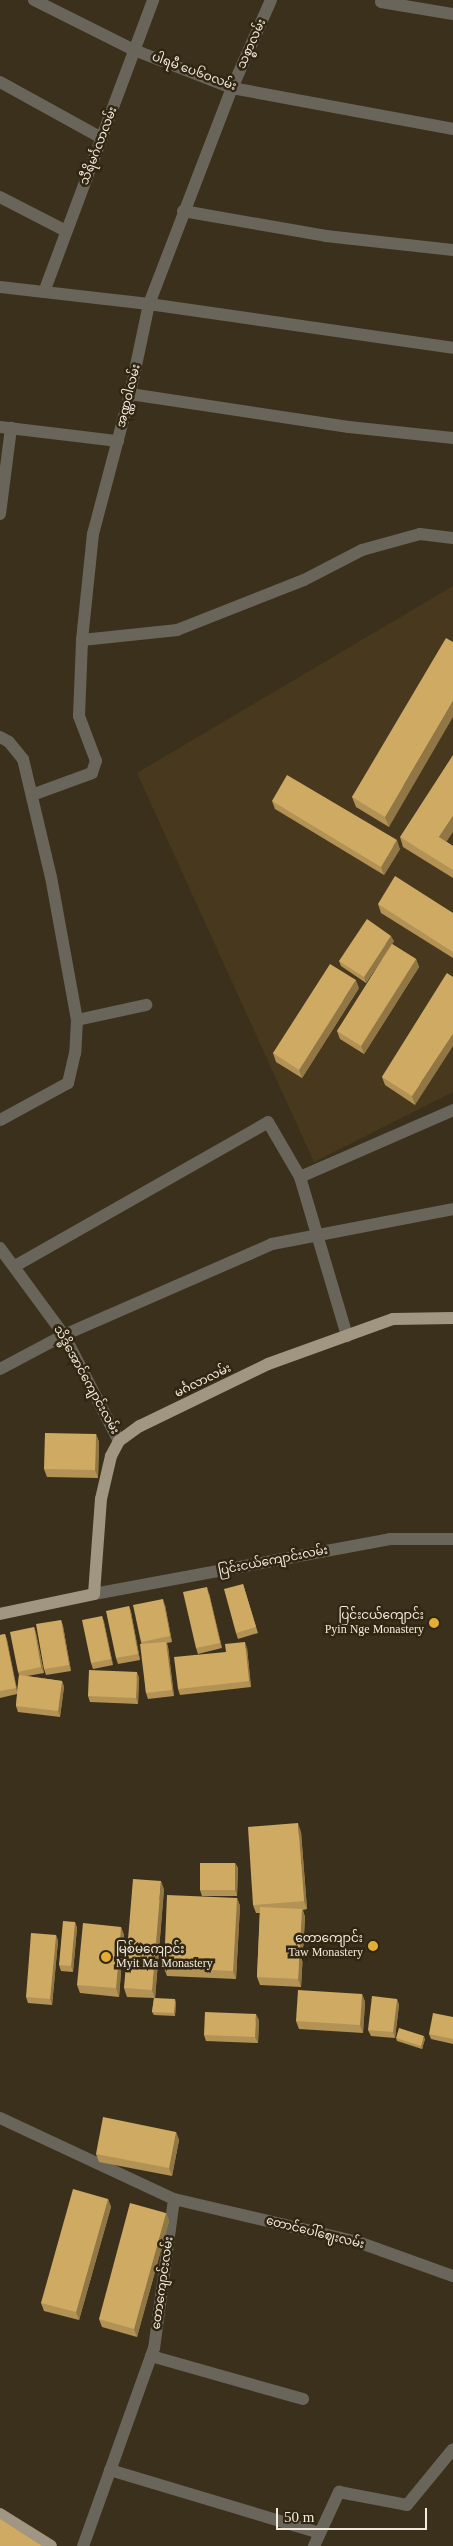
<!DOCTYPE html>
<meta charset="utf-8">
<style>
body{margin:0}
#map{position:relative;width:453px;height:2546px;overflow:hidden;background:#3b301b;font-family:"Times New Roman","Noto Sans Myanmar",serif}
div>[style]{position:absolute}
[style*='--x']{left:calc(var(--x)*1px);top:calc(var(--y)*1px);width:calc(var(--w)*1px);rotate:calc(var(--a)*1deg)}
.built>*{inset:0;background:#48391e}
.minor>*{height:12px;margin:-6px;padding:0 6px;transform-origin:6px;border-radius:6px;background:#6a655b}
.major>*{height:12px;margin:-6px;padding:0 6px;transform-origin:6px;border-radius:6px;background:#a19682}
.wall>*{inset:0;background:#b29255}
.shaded-wall>*{inset:0;background:#917745}
.building>*{inset:0;background:#cfaa63}
.dots>*{width:14px;height:14px;translate:-50% -50%;box-sizing:border-box;border:2px solid #312612;border-radius:50%}
span{translate:-50% -50%;white-space:nowrap;text-align:center;line-height:1.15;-webkit-text-stroke:5px #312612;paint-order:stroke}
.street-label{font-size:12px;color:#f1eadd}
.poi-label{font-size:12px;color:#f1eadd}
.right{translate:-100% -50%;text-align:right}
.left{translate:0 -50%;text-align:left}
.scale{position:absolute;left:276px;top:2508px;width:151px;height:22px;box-sizing:border-box;border:2px solid #f1eadd;border-top:0;padding-left:6px;font-size:15px;line-height:18px;white-space:nowrap;color:#f1eadd;-webkit-text-stroke:4px #312612;paint-order:stroke}
</style>
<div id="map">
<div class="built">
<i style="clip-path:polygon(453px 586px,453px 1092px,314px 1162px,137px 773px)"></i>
</div>
<div class="minor">
<i style="--x:34;--y:0;--w:112;--a:26.6"></i>
<i style="--x:134;--y:50;--w:105;--a:21.2"></i>
<i style="--x:232;--y:88;--w:225;--a:10.5"></i>
<i style="--x:381;--y:2;--w:73;--a:9.5"></i>
<i style="--x:0;--y:82;--w:116;--a:28.8"></i>
<i style="--x:0;--y:197;--w:74;--a:27.3"></i>
<i style="--x:183;--y:211;--w:145;--a:9.9"></i>
<i style="--x:326;--y:236;--w:128;--a:6.3"></i>
<i style="--x:0;--y:287;--w:150;--a:6.5"></i>
<i style="--x:149;--y:304;--w:307;--a:8.2"></i>
<i style="--x:44;--y:292;--w:312;--a:-69.5"></i>
<i style="--x:130;--y:394;--w:221;--a:8.6"></i>
<i style="--x:349;--y:427;--w:105;--a:6"></i>
<i style="--x:0;--y:427;--w:119;--a:6.8"></i>
<i style="--x:0;--y:514;--w:87;--a:-82.7"></i>
<i style="--x:82;--y:640;--w:96;--a:-6"></i>
<i style="--x:177;--y:630;--w:136;--a:-21.5"></i>
<i style="--x:304;--y:580;--w:65;--a:-27.3"></i>
<i style="--x:362;--y:550;--w:60;--a:-15.4"></i>
<i style="--x:420;--y:534;--w:33;--a:7"></i>
<i style="--x:0;--y:737;--w:10;--a:29"></i>
<i style="--x:9;--y:742;--w:22;--a:51"></i>
<i style="--x:23;--y:759;--w:121;--a:76.7"></i>
<i style="--x:51;--y:877;--w:145;--a:79.7"></i>
<i style="--x:77;--y:1020;--w:33;--a:93"></i>
<i style="--x:75;--y:1053;--w:31;--a:103"></i>
<i style="--x:68;--y:1083;--w:77;--a:151.4"></i>
<i style="--x:32;--y:795;--w:64;--a:-20.1"></i>
<i style="--x:92;--y:773;--w:13;--a:-72"></i>
<i style="--x:96;--y:761;--w:48;--a:-110.7"></i>
<i style="--x:79;--y:716;--w:76;--a:-87.7"></i>
<i style="--x:82;--y:640;--w:107;--a:-84.1"></i>
<i style="--x:93;--y:534;--w:145;--a:-75.2"></i>
<i style="--x:130;--y:394;--w:92;--a:-78.1"></i>
<i style="--x:149;--y:304;--w:231;--a:-69"></i>
<i style="--x:232;--y:88;--w:96;--a:-66.1"></i>
<i style="--x:77;--y:1020;--w:71;--a:-12.3"></i>
<i style="--x:300;--y:1177;--w:167;--a:-23.6"></i>
<i style="--x:0;--y:1248;--w:108;--a:53.7"></i>
<i style="--x:64;--y:1335;--w:119;--a:62.6"></i>
<i style="--x:15;--y:1266;--w:291;--a:-29.6"></i>
<i style="--x:268;--y:1122;--w:64;--a:59.8"></i>
<i style="--x:300;--y:1177;--w:166;--a:73.5"></i>
<i style="--x:0;--y:1369;--w:72;--a:-28"></i>
<i style="--x:64;--y:1335;--w:227;--a:-23.6"></i>
<i style="--x:272;--y:1244;--w:184;--a:-10.9"></i>
<i style="--x:94;--y:1594;--w:301;--a:-10.5"></i>
<i style="--x:390;--y:1539;--w:63;--a:0"></i>
<i style="--x:0;--y:2118;--w:192;--a:25"></i>
<i style="--x:174;--y:2199;--w:150;--a:97.6"></i>
<i style="--x:154;--y:2348;--w:210;--a:109.7"></i>
<i style="--x:174;--y:2199;--w:189;--a:13.2"></i>
<i style="--x:358;--y:2242;--w:101;--a:19.7"></i>
<i style="--x:151;--y:2356;--w:158;--a:15.8"></i>
<i style="--x:110;--y:2470;--w:219;--a:16.7"></i>
<i style="--x:314;--y:2546;--w:60;--a:-65.2"></i>
<i style="--x:339;--y:2492;--w:69;--a:10.8"></i>
<i style="--x:407;--y:2505;--w:72;--a:-50.6"></i>
</div>
<div class="major">
<i style="--x:0;--y:1614;--w:96;--a:-12"></i>
<i style="--x:94;--y:1594;--w:95;--a:-85.8"></i>
<i style="--x:101;--y:1499;--w:44;--a:-76.9"></i>
<i style="--x:111;--y:1456;--w:17;--a:-62"></i>
<i style="--x:119;--y:1441;--w:26;--a:-36"></i>
<i style="--x:140;--y:1426;--w:142;--a:-25.8"></i>
<i style="--x:268;--y:1364;--w:133;--a:-19.8"></i>
<i style="--x:393;--y:1319;--w:60;--a:-1"></i>
<i style="--x:0;--y:2514;--w:60;--a:32.1"></i>
</div>
<div class="wall">
<i style="clip-path:polygon(453px 642px,389px 827px,356px 807px,352px 797px)"></i>
<i style="clip-path:polygon(272px 801px,400px 849px,384px 875px,275px 809px)"></i>
<i style="clip-path:polygon(400px 837px,447px 842px,453px 846px,453px 878px,403px 847px)"></i>
<i style="clip-path:polygon(378px 904px,453px 913px,453px 958px,381px 913px)"></i>
<i style="clip-path:polygon(394px 941px,392px 944px,416px 959px,419px 967px,364px 1054px,340px 1039px,337px 1031px,383px 958px,366px 983px,341px 966px,339px 961px)"></i>
<i style="clip-path:polygon(447px 973px,415px 1105px,385px 1085px,382px 1077px)"></i>
<i style="clip-path:polygon(359px 988px,302px 1078px,276px 1062px,273px 1053px)"></i>
<i style="clip-path:polygon(96px 1434px,99px 1442px,98px 1478px,47px 1477px,44px 1469px)"></i>
<i style="clip-path:polygon(243px 1584px,258px 1633px,238px 1639px,236px 1633px)"></i>
<i style="clip-path:polygon(209px 1593px,222px 1648px,198px 1654px,196px 1648px)"></i>
<i style="clip-path:polygon(165px 1605px,172px 1642px,167px 1643px,168px 1647px,174px 1696px,148px 1699px,146px 1693px,141px 1642px)"></i>
<i style="clip-path:polygon(129px 1606px,131px 1612px,140px 1660px,118px 1664px,116px 1658px)"></i>
<i style="clip-path:polygon(102px 1616px,104px 1622px,113px 1665px,93px 1669px,91px 1663px)"></i>
<i style="clip-path:polygon(61px 1620px,63px 1626px,71px 1671px,46px 1675px,44px 1669px)"></i>
<i style="clip-path:polygon(34px 1627px,36px 1633px,44px 1673px,27px 1676px,62px 1681px,64px 1687px,60px 1717px,18px 1712px,16px 1706px,17px 1694px,0 1698px,0 1635px,5px 1634px,7px 1640px,17px 1691px,19px 1675px,18px 1672px)"></i>
<i style="clip-path:polygon(247px 1648px,251px 1687px,180px 1695px,178px 1689px,226px 1652px)"></i>
<i style="clip-path:polygon(139px 1677px,138px 1704px,90px 1702px,88px 1696px)"></i>
<i style="clip-path:polygon(301px 1832px,307px 1909px,303px 1910px,305px 1917px,301px 1987px,260px 1985px,257px 1977px,260px 1913px,256px 1913px,253px 1905px)"></i>
<i style="clip-path:polygon(235px 1863px,238px 1868px,237px 1896px,202px 1896px,200px 1890px)"></i>
<i style="clip-path:polygon(164px 1889px,155px 1998px,176px 2002px,175px 2016px,154px 2015px,152px 2012px,154px 1998px,127px 1997px,124px 1988px)"></i>
<i style="clip-path:polygon(237px 1898px,240px 1906px,236px 1979px,167px 1976px,164px 1968px)"></i>
<i style="clip-path:polygon(75px 1922px,77px 1928px,73px 1972px,61px 1971px,59px 1965px)"></i>
<i style="clip-path:polygon(121px 1927px,124px 1935px,119px 1997px,80px 1993px,77px 1985px)"></i>
<i style="clip-path:polygon(56px 1935px,58px 1941px,52px 2005px,28px 2003px,26px 1997px)"></i>
<i style="clip-path:polygon(362px 1994px,365px 2002px,363px 2033px,299px 2029px,296px 2021px)"></i>
<i style="clip-path:polygon(397px 1999px,399px 2005px,395px 2038px,371px 2036px,368px 2030px)"></i>
<i style="clip-path:polygon(453px 2017px,453px 2044px,431px 2039px,429px 2034px)"></i>
<i style="clip-path:polygon(259px 2020px,258px 2043px,206px 2041px,204px 2035px)"></i>
<i style="clip-path:polygon(396px 2038px,425px 2039px,422px 2049px,397px 2041px)"></i>
<i style="clip-path:polygon(176px 2132px,179px 2140px,172px 2176px,99px 2162px,96px 2154px)"></i>
<i style="clip-path:polygon(108px 2199px,111px 2207px,79px 2320px,44px 2311px,41px 2303px)"></i>
<i style="clip-path:polygon(166px 2213px,169px 2221px,137px 2337px,102px 2327px,99px 2319px)"></i>
</div>
<div class="shaded-wall">
<i style="clip-path:polygon(453px 701px,453px 717px,389px 827px,385px 817px)"></i>
<i style="clip-path:polygon(453px 816px,453px 832px,443px 847px,439px 837px)"></i>
<i style="clip-path:polygon(397px 840px,400px 849px,384px 875px,381px 867px)"></i>
<i style="clip-path:polygon(391px 936px,394px 941px,366px 983px,364px 977px)"></i>
<i style="clip-path:polygon(416px 959px,419px 967px,364px 1054px,361px 1046px)"></i>
<i style="clip-path:polygon(356px 980px,359px 988px,302px 1078px,299px 1070px)"></i>
<i style="clip-path:polygon(453px 1034px,453px 1046px,415px 1105px,412px 1096px)"></i>
<i style="clip-path:polygon(96px 1434px,99px 1442px,98px 1478px,95px 1470px)"></i>
<i style="clip-path:polygon(207px 1587px,209px 1593px,222px 1648px,220px 1643px)"></i>
<i style="clip-path:polygon(163px 1599px,165px 1605px,172px 1642px,170px 1636px)"></i>
<i style="clip-path:polygon(129px 1606px,131px 1612px,140px 1660px,138px 1654px)"></i>
<i style="clip-path:polygon(102px 1616px,104px 1622px,113px 1665px,111px 1659px)"></i>
<i style="clip-path:polygon(61px 1620px,63px 1626px,71px 1671px,69px 1665px)"></i>
<i style="clip-path:polygon(34px 1627px,36px 1633px,44px 1673px,41px 1667px)"></i>
<i style="clip-path:polygon(5px 1634px,7px 1640px,18px 1694px,16px 1688px)"></i>
<i style="clip-path:polygon(166px 1642px,168px 1647px,174px 1696px,172px 1690px)"></i>
<i style="clip-path:polygon(245px 1642px,247px 1648px,251px 1687px,249px 1681px)"></i>
<i style="clip-path:polygon(137px 1672px,139px 1677px,138px 1704px,136px 1698px)"></i>
<i style="clip-path:polygon(62px 1681px,64px 1687px,60px 1717px,58px 1711px)"></i>
<i style="clip-path:polygon(298px 1823px,301px 1832px,307px 1909px,304px 1901px)"></i>
<i style="clip-path:polygon(235px 1863px,238px 1868px,237px 1896px,235px 1890px)"></i>
<i style="clip-path:polygon(161px 1881px,164px 1889px,155px 1999px,152px 1990px)"></i>
<i style="clip-path:polygon(237px 1898px,240px 1906px,236px 1979px,233px 1971px)"></i>
<i style="clip-path:polygon(302px 1909px,305px 1917px,301px 1987px,298px 1979px)"></i>
<i style="clip-path:polygon(75px 1922px,77px 1928px,73px 1972px,71px 1966px)"></i>
<i style="clip-path:polygon(121px 1927px,124px 1935px,119px 1997px,116px 1988px)"></i>
<i style="clip-path:polygon(56px 1935px,58px 1941px,52px 2005px,50px 1999px)"></i>
<i style="clip-path:polygon(362px 1994px,365px 2002px,363px 2033px,360px 2025px)"></i>
<i style="clip-path:polygon(175px 1999px,176px 2002px,175px 2016px,174px 2013px)"></i>
<i style="clip-path:polygon(397px 1999px,399px 2005px,395px 2038px,393px 2032px)"></i>
<i style="clip-path:polygon(256px 2014px,259px 2020px,258px 2043px,255px 2037px)"></i>
<i style="clip-path:polygon(424px 2036px,425px 2039px,422px 2049px,421px 2046px)"></i>
<i style="clip-path:polygon(176px 2132px,179px 2140px,172px 2176px,169px 2168px)"></i>
<i style="clip-path:polygon(108px 2199px,111px 2207px,79px 2320px,76px 2312px)"></i>
<i style="clip-path:polygon(166px 2213px,169px 2221px,137px 2337px,134px 2329px)"></i>
</div>
<div class="building">
<i style="clip-path:polygon(446px 638px,453px 642px,453px 701px,385px 817px,352px 797px)"></i>
<i style="clip-path:polygon(453px 755px,453px 816px,439px 837px,453px 846px,453px 870px,400px 837px)"></i>
<i style="clip-path:polygon(287px 775px,397px 840px,381px 867px,272px 801px)"></i>
<i style="clip-path:polygon(395px 876px,453px 913px,453px 952px,378px 904px)"></i>
<i style="clip-path:polygon(367px 919px,391px 936px,364px 977px,339px 961px)"></i>
<i style="clip-path:polygon(392px 944px,416px 959px,361px 1046px,337px 1031px)"></i>
<i style="clip-path:polygon(330px 964px,356px 980px,299px 1070px,273px 1053px)"></i>
<i style="clip-path:polygon(447px 973px,453px 977px,453px 1034px,412px 1096px,382px 1077px)"></i>
<i style="clip-path:polygon(45px 1433px,96px 1434px,95px 1470px,44px 1469px)"></i>
<i style="clip-path:polygon(243px 1584px,256px 1627px,236px 1633px,224px 1589px)"></i>
<i style="clip-path:polygon(207px 1587px,220px 1643px,196px 1648px,183px 1592px)"></i>
<i style="clip-path:polygon(163px 1599px,170px 1636px,141px 1642px,133px 1605px)"></i>
<i style="clip-path:polygon(129px 1606px,138px 1654px,116px 1658px,106px 1611px)"></i>
<i style="clip-path:polygon(102px 1616px,111px 1659px,91px 1663px,82px 1620px)"></i>
<i style="clip-path:polygon(61px 1620px,69px 1665px,44px 1669px,36px 1624px)"></i>
<i style="clip-path:polygon(34px 1627px,41px 1667px,18px 1672px,10px 1632px)"></i>
<i style="clip-path:polygon(5px 1634px,16px 1688px,0 1691px,0 1635px)"></i>
<i style="clip-path:polygon(166px 1642px,172px 1690px,146px 1693px,140px 1644px)"></i>
<i style="clip-path:polygon(245px 1642px,249px 1681px,178px 1689px,174px 1657px,226px 1652px,225px 1644px)"></i>
<i style="clip-path:polygon(89px 1670px,137px 1672px,136px 1698px,88px 1696px)"></i>
<i style="clip-path:polygon(19px 1675px,62px 1681px,58px 1711px,16px 1706px)"></i>
<i style="clip-path:polygon(298px 1823px,304px 1901px,253px 1905px,248px 1827px)"></i>
<i style="clip-path:polygon(200px 1863px,235px 1863px,235px 1890px,200px 1890px)"></i>
<i style="clip-path:polygon(133px 1879px,161px 1881px,152px 1990px,124px 1988px)"></i>
<i style="clip-path:polygon(167px 1895px,237px 1898px,233px 1971px,164px 1968px)"></i>
<i style="clip-path:polygon(260px 1907px,302px 1909px,298px 1979px,257px 1977px)"></i>
<i style="clip-path:polygon(63px 1921px,75px 1922px,71px 1966px,59px 1965px)"></i>
<i style="clip-path:polygon(83px 1923px,121px 1927px,116px 1988px,77px 1985px)"></i>
<i style="clip-path:polygon(31px 1933px,56px 1935px,50px 1999px,26px 1997px)"></i>
<i style="clip-path:polygon(298px 1990px,362px 1994px,360px 2025px,296px 2021px)"></i>
<i style="clip-path:polygon(372px 1996px,397px 1999px,393px 2032px,368px 2030px)"></i>
<i style="clip-path:polygon(154px 1998px,175px 1999px,174px 2013px,152px 2012px)"></i>
<i style="clip-path:polygon(205px 2012px,256px 2014px,255px 2037px,204px 2035px)"></i>
<i style="clip-path:polygon(433px 2013px,453px 2017px,453px 2039px,429px 2034px)"></i>
<i style="clip-path:polygon(399px 2028px,424px 2036px,421px 2046px,396px 2038px)"></i>
<i style="clip-path:polygon(103px 2117px,176px 2132px,169px 2168px,96px 2154px)"></i>
<i style="clip-path:polygon(73px 2189px,108px 2199px,76px 2312px,41px 2303px)"></i>
<i style="clip-path:polygon(130px 2203px,166px 2213px,134px 2329px,99px 2319px)"></i>
<i style="clip-path:polygon(0 2519px,42px 2546px,0 2546px)"></i>
</div>
<div class="dots">
<i style="left:434px;top:1623px;background:#e4ae35"></i>
<i style="left:373px;top:1946px;background:#e4ae35"></i>
<i style="left:106px;top:1957px;background:#e4ae35"></i>
</div>
<div class="street-label">
<span style="left:252px;top:44px;rotate:-66deg">သစ္စာလမ်း</span>
<span style="left:194px;top:72px;rotate:20deg">ပါရမီ ပေ၆ဝလမ်း</span>
<span style="left:99px;top:146px;rotate:-69deg">သီရိမင်္ဂလာလမ်း</span>
<span style="left:129px;top:396px;rotate:-76deg">အဏ္ဏဝါလမ်း</span>
<span style="left:86px;top:1380px;rotate:61deg">သိဒ္ဓိအောင်ကျောင်းလမ်း</span>
<span style="left:203px;top:1381px;rotate:-26deg">မင်္ဂလာလမ်း</span>
<span style="left:273px;top:1561px;rotate:-11deg">ပြင်းငယ်ကျောင်းလမ်း</span>
<span style="left:315px;top:2233px;rotate:14deg">တောင်ပေါ်ဈေးလမ်း</span>
<span style="left:163px;top:2283px;rotate:-82deg">တောကျောင်းလမ်း</span>
</div>
<div class="poi-label">
<span class="right" style="left:424px;top:1623px">ပြင်းငယ်ကျောင်း<br>Pyin Nge Monastery</span>
<span class="right" style="left:363px;top:1946px">တောကျောင်း<br>Taw Monastery</span>
<span class="left" style="left:116px;top:1957px">မြစ်မကျောင်း<br>Myit Ma Monastery</span>
</div>
<div class="scale">50 m</div>
</div>
